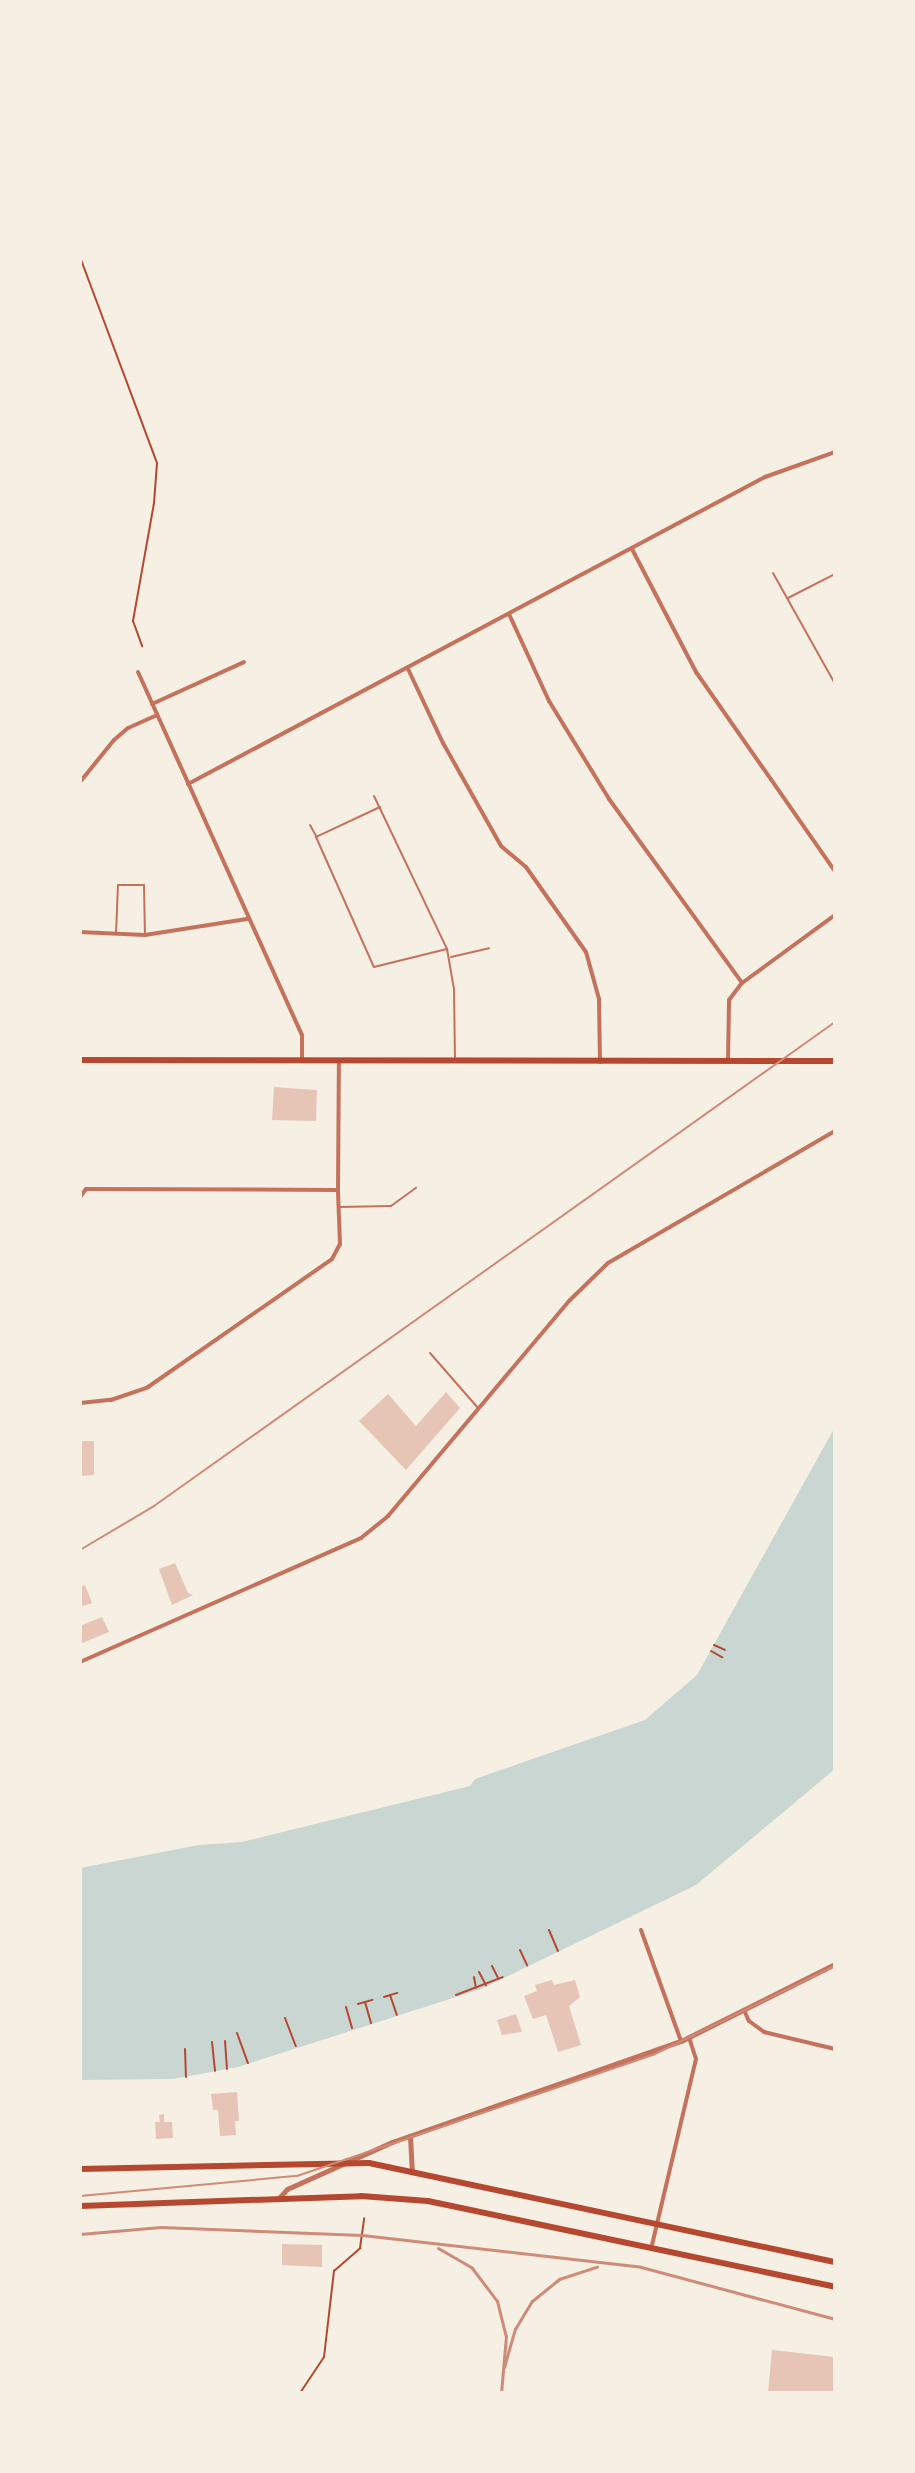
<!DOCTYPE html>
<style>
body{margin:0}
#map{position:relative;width:915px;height:2473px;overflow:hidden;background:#f6efe4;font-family:"PT Sans Narrow",sans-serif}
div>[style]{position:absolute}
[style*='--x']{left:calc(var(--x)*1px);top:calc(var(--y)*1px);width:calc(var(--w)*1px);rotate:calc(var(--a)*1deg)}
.water>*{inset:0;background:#c9d6d2}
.building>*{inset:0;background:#e6c5b7}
.path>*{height:2px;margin:-1px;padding:0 1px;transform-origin:1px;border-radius:1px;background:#b5482f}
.service>*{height:2px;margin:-1px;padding:0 1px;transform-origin:1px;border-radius:1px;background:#c5725c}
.minor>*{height:4px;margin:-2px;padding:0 2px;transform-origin:2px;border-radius:2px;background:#c5725c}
.tertiary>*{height:5px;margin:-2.5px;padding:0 2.5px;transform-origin:2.5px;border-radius:2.5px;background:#c5725c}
.secondary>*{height:6px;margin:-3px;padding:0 3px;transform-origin:3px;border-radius:3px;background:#b5482f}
.tram>*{height:2px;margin:-1px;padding:0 1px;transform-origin:1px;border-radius:1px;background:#cf8b77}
.rail>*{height:3px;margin:-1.5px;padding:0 1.5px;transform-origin:1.5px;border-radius:1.5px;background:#cf8b77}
span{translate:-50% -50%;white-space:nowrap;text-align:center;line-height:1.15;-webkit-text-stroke:8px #f6efe4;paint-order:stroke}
.frame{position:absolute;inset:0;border:82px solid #f6efe4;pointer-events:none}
</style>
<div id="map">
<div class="water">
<i style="clip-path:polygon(835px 1427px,835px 1769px,696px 1885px,481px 1989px,238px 2067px,173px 2079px,80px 2080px,80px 1868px,199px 1845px,242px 1842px,470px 1786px,475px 1779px,645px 1720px,697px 1675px)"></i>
</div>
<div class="building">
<i style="clip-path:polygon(274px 1087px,317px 1090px,316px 1121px,272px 1120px)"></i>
<i style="clip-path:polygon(446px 1392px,460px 1408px,406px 1470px,359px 1421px,388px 1394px,416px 1426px)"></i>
<i style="clip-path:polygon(80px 1441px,94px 1441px,94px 1475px,80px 1476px)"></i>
<i style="clip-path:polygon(175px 1563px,188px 1593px,193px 1595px,172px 1605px,159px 1569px)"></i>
<i style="clip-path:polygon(85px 1585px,92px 1603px,80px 1607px,80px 1587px)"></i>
<i style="clip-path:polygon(102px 1617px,109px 1632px,80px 1644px,80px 1626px)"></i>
<i style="clip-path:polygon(552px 1980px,554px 1985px,575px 1980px,580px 1997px,569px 2006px,581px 2045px,558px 2052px,546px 2015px,533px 2019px,524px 1996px,537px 1991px,535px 1985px)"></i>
<i style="clip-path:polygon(516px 2014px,522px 2032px,502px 2035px,497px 2020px)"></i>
<i style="clip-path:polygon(237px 2092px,239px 2121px,235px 2121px,236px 2135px,220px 2136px,218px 2110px,213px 2110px,211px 2094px)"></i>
<i style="clip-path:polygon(164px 2114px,164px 2122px,172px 2122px,173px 2138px,156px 2139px,155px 2122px,160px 2122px,159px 2115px)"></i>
<i style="clip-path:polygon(282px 2244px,322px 2245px,322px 2267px,282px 2265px)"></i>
<i style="clip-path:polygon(772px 2350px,835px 2357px,835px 2393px,768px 2393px)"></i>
</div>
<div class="path">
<i style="--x:80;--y:257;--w:220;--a:69.5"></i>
<i style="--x:157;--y:463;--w:40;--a:94.3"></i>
<i style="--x:154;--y:503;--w:120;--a:100.1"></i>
<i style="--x:133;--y:621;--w:27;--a:70"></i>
<i style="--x:714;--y:1645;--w:12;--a:24"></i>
<i style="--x:711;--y:1651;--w:13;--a:29"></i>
<i style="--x:549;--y:1930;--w:23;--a:67"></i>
<i style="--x:520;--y:1950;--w:17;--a:65"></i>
<i style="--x:492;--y:1966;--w:13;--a:63"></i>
<i style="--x:479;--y:1972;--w:15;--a:62"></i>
<i style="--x:474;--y:1977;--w:11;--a:80"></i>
<i style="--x:390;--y:1995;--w:21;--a:71"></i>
<i style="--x:456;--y:1995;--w:50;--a:-21"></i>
<i style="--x:384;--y:1997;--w:14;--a:-17"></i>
<i style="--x:365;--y:2002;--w:22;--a:74"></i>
<i style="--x:358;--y:2004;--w:15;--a:-16"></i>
<i style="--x:346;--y:2007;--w:22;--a:74"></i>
<i style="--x:285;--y:2018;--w:30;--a:69"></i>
<i style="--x:237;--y:2033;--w:32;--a:70"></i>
<i style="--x:225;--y:2041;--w:28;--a:86"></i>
<i style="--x:212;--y:2042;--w:29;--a:84"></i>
<i style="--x:185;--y:2049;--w:28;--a:88"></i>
<i style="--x:300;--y:2393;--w:43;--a:-56.3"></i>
<i style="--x:324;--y:2357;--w:87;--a:-83.4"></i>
<i style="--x:334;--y:2271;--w:35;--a:-41"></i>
<i style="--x:360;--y:2248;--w:30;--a:-82"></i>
</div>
<div class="service">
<i style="--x:773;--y:573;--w:127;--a:60.8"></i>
<i style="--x:788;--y:598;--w:53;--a:-27.1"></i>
<i style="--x:374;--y:796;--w:170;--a:64.5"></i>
<i style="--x:447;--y:949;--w:41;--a:80.1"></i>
<i style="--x:454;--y:989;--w:68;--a:89.2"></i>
<i style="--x:380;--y:807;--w:71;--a:154.9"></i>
<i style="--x:316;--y:837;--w:142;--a:66"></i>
<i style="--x:374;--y:967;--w:75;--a:-13.9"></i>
<i style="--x:310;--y:825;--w:13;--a:61"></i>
<i style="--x:116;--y:934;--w:49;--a:-87.7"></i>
<i style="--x:118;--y:885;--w:26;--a:0"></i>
<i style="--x:144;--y:885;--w:50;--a:88.9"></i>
<i style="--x:451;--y:957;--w:39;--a:-13"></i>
<i style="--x:339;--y:1207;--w:52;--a:-1.1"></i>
<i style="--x:391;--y:1206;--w:31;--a:-36"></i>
<i style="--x:430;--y:1353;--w:73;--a:48.9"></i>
</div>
<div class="minor">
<i style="--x:632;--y:549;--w:139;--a:62.5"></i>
<i style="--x:696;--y:672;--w:243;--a:55.1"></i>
<i style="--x:509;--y:614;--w:96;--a:65.3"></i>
<i style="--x:549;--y:701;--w:115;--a:58.5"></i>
<i style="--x:609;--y:799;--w:227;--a:54.1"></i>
<i style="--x:408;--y:669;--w:82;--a:64.7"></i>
<i style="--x:443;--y:743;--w:118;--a:60.6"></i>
<i style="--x:501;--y:846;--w:33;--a:40"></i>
<i style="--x:526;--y:867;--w:104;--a:54.8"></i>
<i style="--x:586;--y:952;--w:49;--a:74.5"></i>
<i style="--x:599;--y:999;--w:63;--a:89.1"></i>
<i style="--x:138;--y:672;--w:399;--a:65.7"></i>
<i style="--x:302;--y:1036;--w:25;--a:90"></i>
<i style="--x:152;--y:704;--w:101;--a:-24.5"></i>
<i style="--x:80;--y:782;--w:54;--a:-51"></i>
<i style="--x:114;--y:740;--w:18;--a:-41"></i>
<i style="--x:128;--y:728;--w:32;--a:-24"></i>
<i style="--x:188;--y:784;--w:654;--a:-28.02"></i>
<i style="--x:765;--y:477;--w:74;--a:-19.7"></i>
<i style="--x:80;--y:932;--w:65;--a:2.6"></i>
<i style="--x:145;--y:935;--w:103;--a:-8.9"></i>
<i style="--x:728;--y:1060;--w:60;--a:-89"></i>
<i style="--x:729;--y:1000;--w:21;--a:-53"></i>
<i style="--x:742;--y:983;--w:115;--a:-36.2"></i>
<i style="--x:80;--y:1197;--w:10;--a:-53"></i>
<i style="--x:86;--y:1189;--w:252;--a:0.2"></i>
<i style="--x:338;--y:1190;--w:129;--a:-89.6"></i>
<i style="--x:80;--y:1403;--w:31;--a:-6"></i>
<i style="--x:111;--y:1400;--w:39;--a:-19"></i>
<i style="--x:148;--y:1387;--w:224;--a:-34.8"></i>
<i style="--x:332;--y:1259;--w:17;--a:-62"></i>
<i style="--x:340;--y:1244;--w:53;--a:-92.2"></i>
<i style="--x:80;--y:1662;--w:307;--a:-23.8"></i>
<i style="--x:361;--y:1538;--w:35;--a:-39"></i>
<i style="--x:388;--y:1516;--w:282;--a:-49.9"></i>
<i style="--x:570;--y:1300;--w:53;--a:-44.2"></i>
<i style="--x:608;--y:1263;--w:263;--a:-30.2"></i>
<i style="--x:641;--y:1930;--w:118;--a:70.2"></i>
<i style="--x:744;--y:2010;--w:12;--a:66"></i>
<i style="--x:749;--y:2021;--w:19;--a:36"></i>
<i style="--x:764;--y:2032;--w:73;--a:13.5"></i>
<i style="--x:652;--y:2245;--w:191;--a:-76.7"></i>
<i style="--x:696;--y:2059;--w:23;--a:-108"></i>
</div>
<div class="tertiary">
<i style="--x:410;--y:2136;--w:35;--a:87"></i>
<i style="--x:278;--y:2199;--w:13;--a:-48"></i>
<i style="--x:287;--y:2189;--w:115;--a:-24.1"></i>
<i style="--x:392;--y:2142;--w:306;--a:-19.3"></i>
<i style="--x:681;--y:2041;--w:172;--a:-26.6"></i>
</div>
<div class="secondary">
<i style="--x:80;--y:1060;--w:755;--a:0.08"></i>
<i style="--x:80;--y:2169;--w:289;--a:-1.2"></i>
<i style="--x:369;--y:2163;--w:476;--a:12"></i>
<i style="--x:80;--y:2206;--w:281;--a:-2"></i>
<i style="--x:361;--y:2196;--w:67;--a:4.3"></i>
<i style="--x:428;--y:2201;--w:416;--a:11.9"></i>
</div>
<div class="tram">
<i style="--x:80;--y:1550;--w:86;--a:-30.7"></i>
<i style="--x:154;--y:1506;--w:835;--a:-35.4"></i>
<i style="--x:80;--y:2196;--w:218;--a:-5.3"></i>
<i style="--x:297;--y:2176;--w:378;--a:-18.8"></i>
<i style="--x:655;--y:2054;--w:200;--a:-26.1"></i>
</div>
<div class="rail">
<i style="--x:80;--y:2234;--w:81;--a:-4.9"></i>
<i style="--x:161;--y:2227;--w:201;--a:2.3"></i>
<i style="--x:362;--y:2235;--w:281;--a:6.5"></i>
<i style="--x:641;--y:2267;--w:201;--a:15"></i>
<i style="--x:438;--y:2248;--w:39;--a:30"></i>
<i style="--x:472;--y:2268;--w:41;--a:52.9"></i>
<i style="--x:497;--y:2301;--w:36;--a:76"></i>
<i style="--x:506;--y:2336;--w:57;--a:95"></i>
<i style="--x:504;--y:2367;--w:40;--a:-74"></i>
<i style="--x:515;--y:2329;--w:33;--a:-59"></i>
<i style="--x:532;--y:2301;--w:35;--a:-39"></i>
<i style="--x:559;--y:2279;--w:40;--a:-18"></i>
</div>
<div class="frame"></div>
</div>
